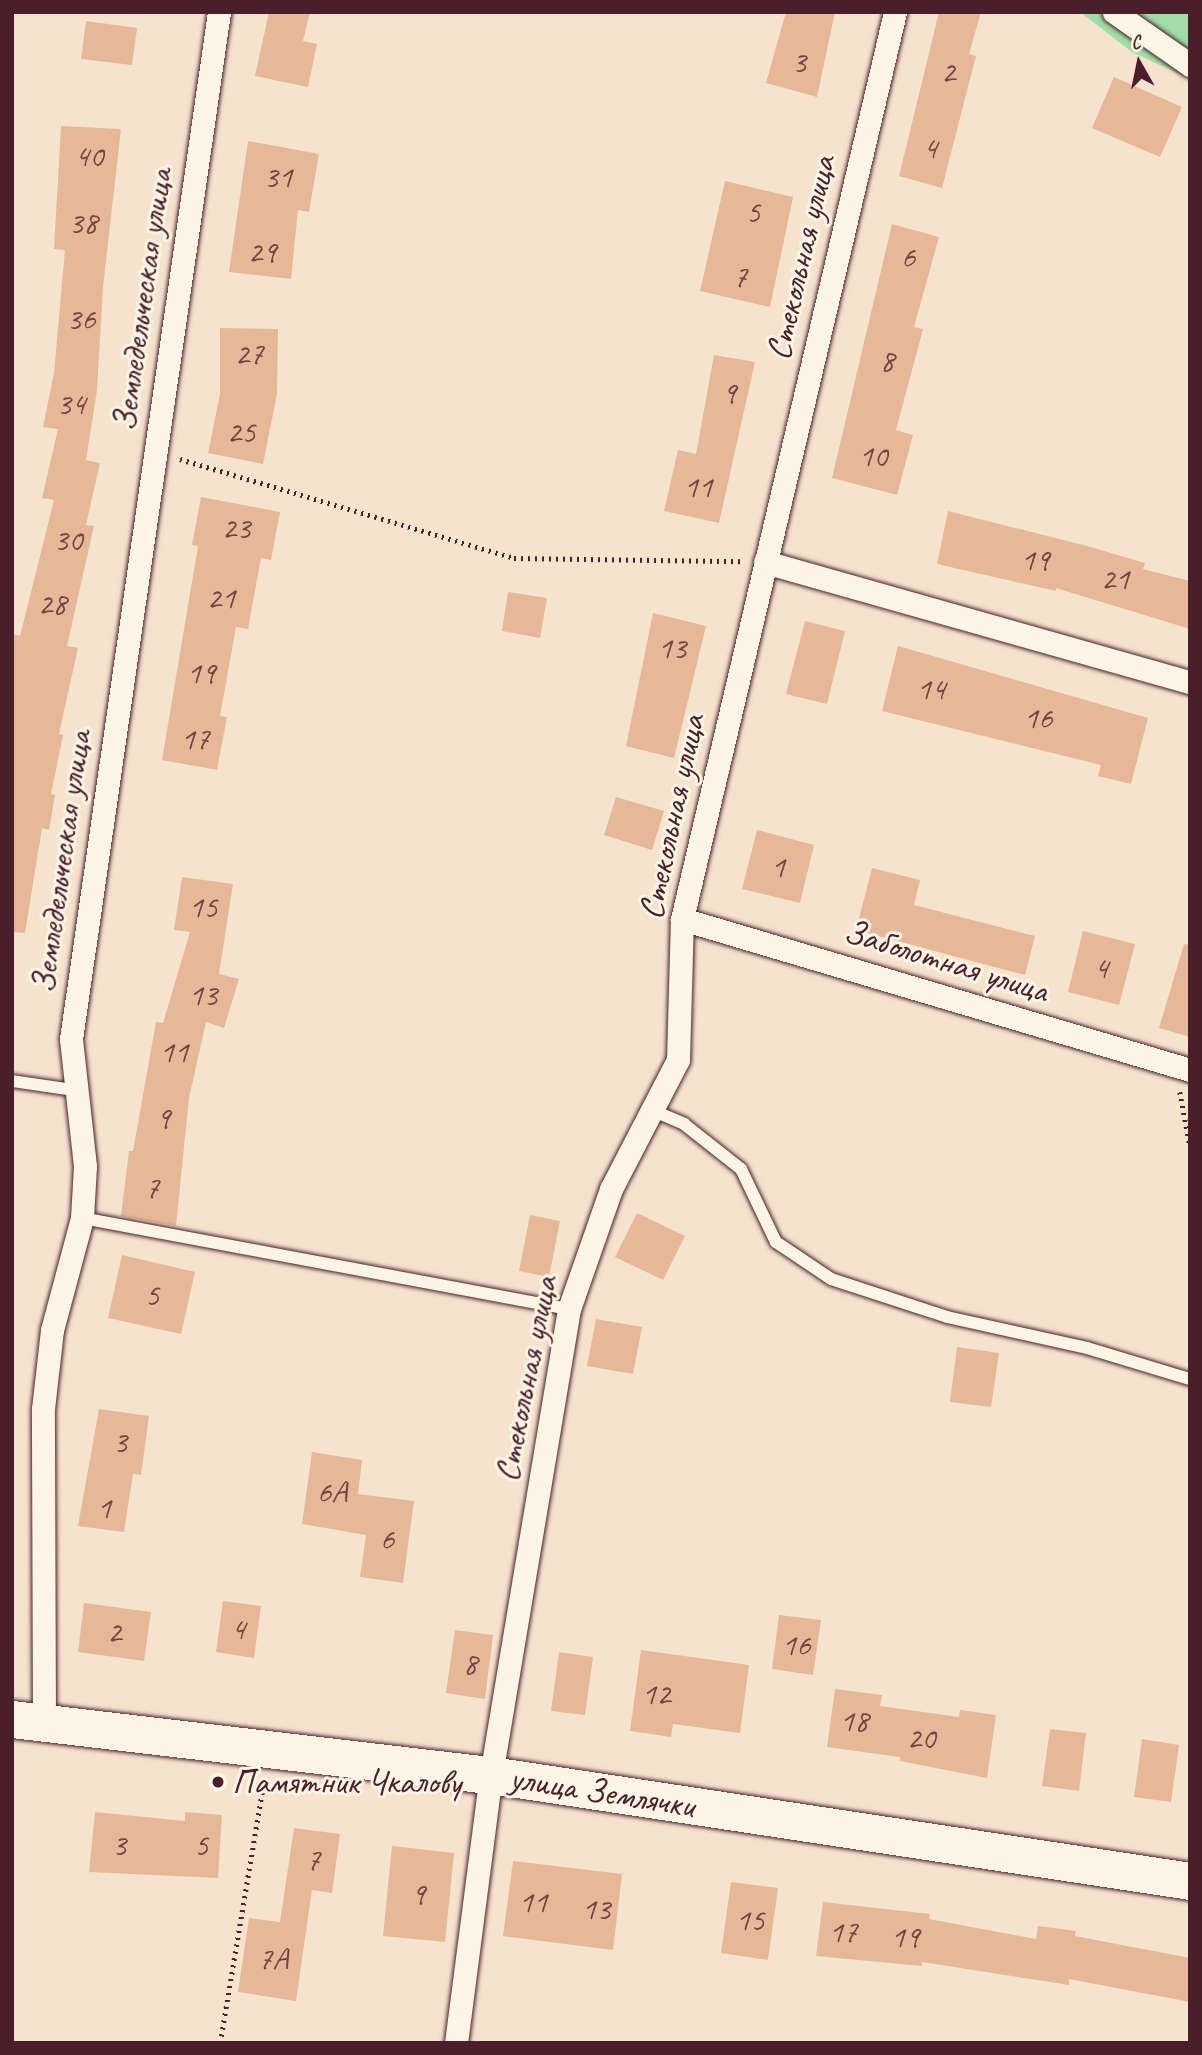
<!DOCTYPE html>
<meta charset="utf-8">
<style>
body{margin:0}
#map{position:relative;width:1202px;height:2055px;overflow:hidden;background:#f6e3ce;font-family:Caveat,sans-serif}
div>[style]{position:absolute}
[style*='--x']{left:calc(var(--x)*1px);top:calc(var(--y)*1px);width:calc(var(--w)*1px);rotate:calc(var(--a)*1deg)}
.green>*{inset:0;background:#a1dfa7}
.building>*{inset:0;background:#e7b897}
.path>*{height:4.5px;margin-top:-2.25px;transform-origin:0;background:repeating-linear-gradient(90deg,#4a1f2b 0 2px,transparent 0 7px)}
.roads{filter:drop-shadow(0 0 2px #4a1f2b) drop-shadow(0 0 2px #4a1f2b)}
.lane>*{height:12px;margin:-6px;padding:0 6px;transform-origin:6px;border-radius:6px;background:#fcf5e5}
.street>*{height:23px;margin:-11.5px;padding:0 11.5px;transform-origin:11.5px;border-radius:11.5px;background:#fcf5e5}
.primary>*{height:37px;margin:-18.5px;padding:0 18.5px;transform-origin:18.5px;border-radius:18.5px;background:#fcf5e5}
.dots>*{width:19px;height:19px;translate:-50% -50%;box-sizing:border-box;border:4px solid #fcf5e5;border-radius:50%}
span{translate:-50% -50%;white-space:nowrap;text-align:center;line-height:1.15;-webkit-text-stroke:6px #fcf5e5;paint-order:stroke}
.number-label{font-size:32px;color:#714546}
.number-label span{-webkit-text-stroke-width:0}
.street-label{font-size:35px;color:#4a1f2b}
.poi-label{font-size:35px;color:#4a1f2b}
.left{translate:0 -50%;text-align:left}
.frame{position:absolute;inset:0;border:14px solid #4a1f2b;pointer-events:none}
.north{position:absolute;left:1104px;top:28px;width:70px;height:70px;-webkit-text-stroke:5px #fcf5e5;paint-order:stroke;rotate:351deg;font-size:19px;font-weight:700;line-height:28px;text-align:center;color:#4a1f2b}
.north::after{content:'';display:block;margin:auto;width:24px;height:32px;background:#4a1f2b;clip-path:polygon(50% 0,100% 100%,50% 72%,0 100%)}
</style>
<div id="map">
<div class="green">
<i style="clip-path:polygon(1080px 12px,1190px 12px,1190px 79px,1132px 52px)"></i>
</div>
<div class="building">
<i style="clip-path:polygon(269px 12px,310px 12px,303px 41px,317px 44px,308px 87px,255px 76px)"></i>
<i style="clip-path:polygon(786px 12px,835px 12px,817px 97px,766px 83px)"></i>
<i style="clip-path:polygon(939px 12px,981px 12px,969px 54px,976px 56px,942px 188px,899px 176px)"></i>
<i style="clip-path:polygon(86px 21px,137px 28px,132px 65px,81px 59px)"></i>
<i style="clip-path:polygon(1114px 77px,1182px 107px,1160px 157px,1092px 128px)"></i>
<i style="clip-path:polygon(61px 126px,121px 129px,103px 287px,97px 390px,86px 460px,100px 463px,86px 525px,94px 526px,67px 646px,78px 648px,59px 734px,63px 735px,51px 794px,55px 795px,49px 830px,42px 828px,25px 933px,12px 932px,12px 634px,20px 636px,54px 500px,42px 498px,58px 429px,43px 427px,54px 373px,65px 250px,54px 249px)"></i>
<i style="clip-path:polygon(248px 141px,319px 154px,309px 212px,298px 210px,291px 279px,229px 272px)"></i>
<i style="clip-path:polygon(725px 181px,793px 197px,770px 307px,700px 291px)"></i>
<i style="clip-path:polygon(892px 224px,939px 237px,914px 327px,923px 329px,896px 430px,913px 435px,897px 495px,832px 478px)"></i>
<i style="clip-path:polygon(220px 328px,278px 329px,277px 394px,263px 464px,208px 453px,220px 394px)"></i>
<i style="clip-path:polygon(714px 355px,755px 362px,719px 523px,664px 511px,678px 450px,696px 454px)"></i>
<i style="clip-path:polygon(201px 497px,280px 512px,271px 560px,261px 558px,248px 629px,236px 627px,220px 716px,227px 717px,217px 770px,162px 760px,198px 546px,192px 545px)"></i>
<i style="clip-path:polygon(948px 511px,1087px 546px,1145px 563px,1143px 569px,1190px 581px,1190px 629px,1056px 588px,1056px 591px,937px 564px)"></i>
<i style="clip-path:polygon(508px 592px,547px 598px,540px 638px,502px 631px)"></i>
<i style="clip-path:polygon(653px 613px,706px 626px,674px 758px,626px 746px)"></i>
<i style="clip-path:polygon(805px 621px,845px 631px,827px 704px,786px 694px)"></i>
<i style="clip-path:polygon(898px 646px,1148px 718px,1131px 784px,1098px 776px,1101px 765px,882px 711px)"></i>
<i style="clip-path:polygon(616px 797px,664px 811px,652px 850px,604px 835px)"></i>
<i style="clip-path:polygon(757px 830px,814px 845px,800px 903px,742px 889px)"></i>
<i style="clip-path:polygon(872px 868px,920px 880px,914px 905px,1035px 936px,1025px 975px,856px 930px)"></i>
<i style="clip-path:polygon(182px 877px,233px 884px,219px 974px,239px 979px,224px 1028px,206px 1022px,189px 1098px,176px 1226px,121px 1216px,129px 1151px,133px 1151px,156px 1022px,163px 1023px,190px 932px,174px 930px)"></i>
<i style="clip-path:polygon(1083px 931px,1135px 944px,1119px 1005px,1068px 992px)"></i>
<i style="clip-path:polygon(1184px 944px,1190px 945px,1190px 1037px,1159px 1028px)"></i>
<i style="clip-path:polygon(637px 1213px,685px 1236px,663px 1280px,615px 1257px)"></i>
<i style="clip-path:polygon(530px 1215px,560px 1221px,549px 1277px,519px 1271px)"></i>
<i style="clip-path:polygon(122px 1255px,195px 1272px,181px 1334px,108px 1318px)"></i>
<i style="clip-path:polygon(596px 1319px,642px 1327px,633px 1374px,587px 1366px)"></i>
<i style="clip-path:polygon(957px 1347px,999px 1353px,991px 1407px,950px 1402px)"></i>
<i style="clip-path:polygon(99px 1409px,149px 1416px,141px 1475px,133px 1474px,124px 1532px,78px 1526px)"></i>
<i style="clip-path:polygon(312px 1452px,362px 1460px,358px 1494px,414px 1501px,403px 1583px,360px 1577px,366px 1535px,302px 1524px)"></i>
<i style="clip-path:polygon(223px 1601px,261px 1606px,254px 1658px,216px 1652px)"></i>
<i style="clip-path:polygon(84px 1603px,151px 1612px,144px 1661px,78px 1652px)"></i>
<i style="clip-path:polygon(779px 1615px,821px 1620px,813px 1675px,772px 1669px)"></i>
<i style="clip-path:polygon(455px 1630px,493px 1635px,485px 1699px,446px 1693px)"></i>
<i style="clip-path:polygon(641px 1650px,749px 1665px,740px 1733px,673px 1724px,671px 1737px,630px 1731px)"></i>
<i style="clip-path:polygon(559px 1652px,593px 1657px,585px 1715px,551px 1711px)"></i>
<i style="clip-path:polygon(835px 1689px,882px 1695px,880px 1706px,959px 1717px,960px 1710px,996px 1715px,987px 1778px,900px 1761px,900px 1757px,827px 1747px)"></i>
<i style="clip-path:polygon(1050px 1729px,1086px 1733px,1079px 1791px,1042px 1786px)"></i>
<i style="clip-path:polygon(1142px 1739px,1179px 1745px,1171px 1802px,1134px 1797px)"></i>
<i style="clip-path:polygon(95px 1812px,185px 1821px,185px 1812px,222px 1815px,218px 1878px,89px 1872px)"></i>
<i style="clip-path:polygon(294px 1828px,340px 1834px,332px 1893px,312px 1890px,296px 2001px,238px 1992px,249px 1918px,280px 1922px)"></i>
<i style="clip-path:polygon(392px 1846px,454px 1853px,445px 1942px,383px 1936px)"></i>
<i style="clip-path:polygon(513px 1861px,622px 1874px,613px 1950px,503px 1936px)"></i>
<i style="clip-path:polygon(731px 1882px,778px 1888px,768px 1960px,721px 1953px)"></i>
<i style="clip-path:polygon(823px 1902px,930px 1914px,929px 1919px,1036px 1939px,1038px 1926px,1076px 1931px,1075px 1936px,1190px 1958px,1190px 2002px,1069px 1979px,1069px 1985px,922px 1962px,922px 1966px,816px 1956px)"></i>
</div>
<div class="path">
<i style="--x:180;--y:459;--w:348;--a:16.5"></i>
<i style="--x:514;--y:558;--w:227;--a:0.8"></i>
<i style="--x:1180;--y:1092;--w:55;--a:79.5"></i>
<i style="--x:220;--y:2043;--w:266;--a:-80.5"></i>
</div>
<div class="roads">
<div class="lane">
<i style="--x:12;--y:1081;--w:62;--a:8.4"></i>
<i style="--x:654;--y:1111;--w:33;--a:23"></i>
<i style="--x:684;--y:1124;--w:73;--a:38.3"></i>
<i style="--x:741;--y:1169;--w:81;--a:64.4"></i>
<i style="--x:776;--y:1242;--w:66;--a:33.9"></i>
<i style="--x:831;--y:1279;--w:122;--a:18.1"></i>
<i style="--x:947;--y:1317;--w:143;--a:12.5"></i>
<i style="--x:1087;--y:1348;--w:108;--a:16.8"></i>
<i style="--x:82;--y:1218;--w:495;--a:10.6"></i>
</div>
<div class="street">
<i style="--x:1114;--y:12;--w:93;--a:34.9"></i>
<i style="--x:765;--y:562;--w:442;--a:15.8"></i>
<i style="--x:682;--y:919;--w:530;--a:16.55"></i>
<i style="--x:44;--y:1721;--w:312;--a:-90.2"></i>
<i style="--x:43;--y:1409;--w:80;--a:-83.5"></i>
<i style="--x:52;--y:1330;--w:116;--a:-75"></i>
<i style="--x:82;--y:1218;--w:52;--a:-86.7"></i>
<i style="--x:85;--y:1166;--w:128;--a:-96.3"></i>
<i style="--x:71;--y:1039;--w:1038;--a:-81.8"></i>
<i style="--x:456;--y:2043;--w:270;--a:-82.6"></i>
<i style="--x:491;--y:1775;--w:472;--a:-80.5"></i>
<i style="--x:569;--y:1309;--w:127;--a:-70.7"></i>
<i style="--x:611;--y:1189;--w:145;--a:-62.6"></i>
<i style="--x:678;--y:1060;--w:141;--a:-88.4"></i>
<i style="--x:682;--y:919;--w:932;--a:-76.78"></i>
</div>
<div class="primary">
<i style="--x:12;--y:1719;--w:482;--a:6.7"></i>
<i style="--x:491;--y:1775;--w:707;--a:8.62"></i>
</div>
</div>
<div class="dots">
<i style="left:218px;top:1782px;background:#4a1f2b"></i>
</div>
<div class="number-label">
<span style="left:799px;top:62px">3</span>
<span style="left:948px;top:72px">2</span>
<span style="left:930px;top:148px">4</span>
<span style="left:89px;top:156px">40</span>
<span style="left:278px;top:177px">31</span>
<span style="left:753px;top:212px">5</span>
<span style="left:83px;top:223px">38</span>
<span style="left:262px;top:252px">29</span>
<span style="left:908px;top:257px">6</span>
<span style="left:740px;top:277px">7</span>
<span style="left:81px;top:319px">36</span>
<span style="left:249px;top:354px">27</span>
<span style="left:887px;top:361px">8</span>
<span style="left:729px;top:393px">9</span>
<span style="left:71px;top:404px">34</span>
<span style="left:241px;top:432px">25</span>
<span style="left:873px;top:456px">10</span>
<span style="left:698px;top:487px">11</span>
<span style="left:236px;top:528px">23</span>
<span style="left:68px;top:540px">30</span>
<span style="left:1035px;top:560px">19</span>
<span style="left:1115px;top:579px">21</span>
<span style="left:221px;top:598px">21</span>
<span style="left:52px;top:604px">28</span>
<span style="left:672px;top:648px">13</span>
<span style="left:201px;top:673px">19</span>
<span style="left:931px;top:689px">14</span>
<span style="left:1038px;top:718px">16</span>
<span style="left:195px;top:739px">17</span>
<span style="left:778px;top:867px">1</span>
<span style="left:203px;top:907px">15</span>
<span style="left:1101px;top:968px">4</span>
<span style="left:203px;top:995px">13</span>
<span style="left:174px;top:1052px">11</span>
<span style="left:163px;top:1118px">9</span>
<span style="left:152px;top:1188px">7</span>
<span style="left:152px;top:1295px">5</span>
<span style="left:120px;top:1442px">3</span>
<span style="left:332px;top:1492px">6А</span>
<span style="left:104px;top:1508px">1</span>
<span style="left:387px;top:1539px">6</span>
<span style="left:238px;top:1629px">4</span>
<span style="left:114px;top:1632px">2</span>
<span style="left:796px;top:1645px">16</span>
<span style="left:470px;top:1664px">8</span>
<span style="left:656px;top:1694px">12</span>
<span style="left:854px;top:1721px">18</span>
<span style="left:921px;top:1738px">20</span>
<span style="left:119px;top:1845px">3</span>
<span style="left:201px;top:1845px">5</span>
<span style="left:313px;top:1860px">7</span>
<span style="left:418px;top:1894px">9</span>
<span style="left:533px;top:1902px">11</span>
<span style="left:596px;top:1909px">13</span>
<span style="left:750px;top:1920px">15</span>
<span style="left:843px;top:1932px">17</span>
<span style="left:905px;top:1937px">19</span>
<span style="left:273px;top:1959px">7А</span>
</div>
<div class="street-label">
<span style="left:801px;top:258px;rotate:-77deg">Стекольная улица</span>
<span style="left:142px;top:300px;rotate:-82deg">Земледельческая улица</span>
<span style="left:672px;top:817px;rotate:-78deg">Стекольная улица</span>
<span style="left:61px;top:862px;rotate:-82deg">Земледельческая улица</span>
<span style="left:946px;top:961px;rotate:17deg">Заболотная улица</span>
<span style="left:526px;top:1379px;rotate:-79deg">Стекольная улица</span>
<span style="left:602px;top:1792px;rotate:9deg">улица Землячки</span>
</div>
<div class="poi-label">
<span class="left" style="left:232px;top:1782px">Памятник Чкалову</span>
</div>
<div class="frame"></div>
<div class="north">С</div>
</div>
